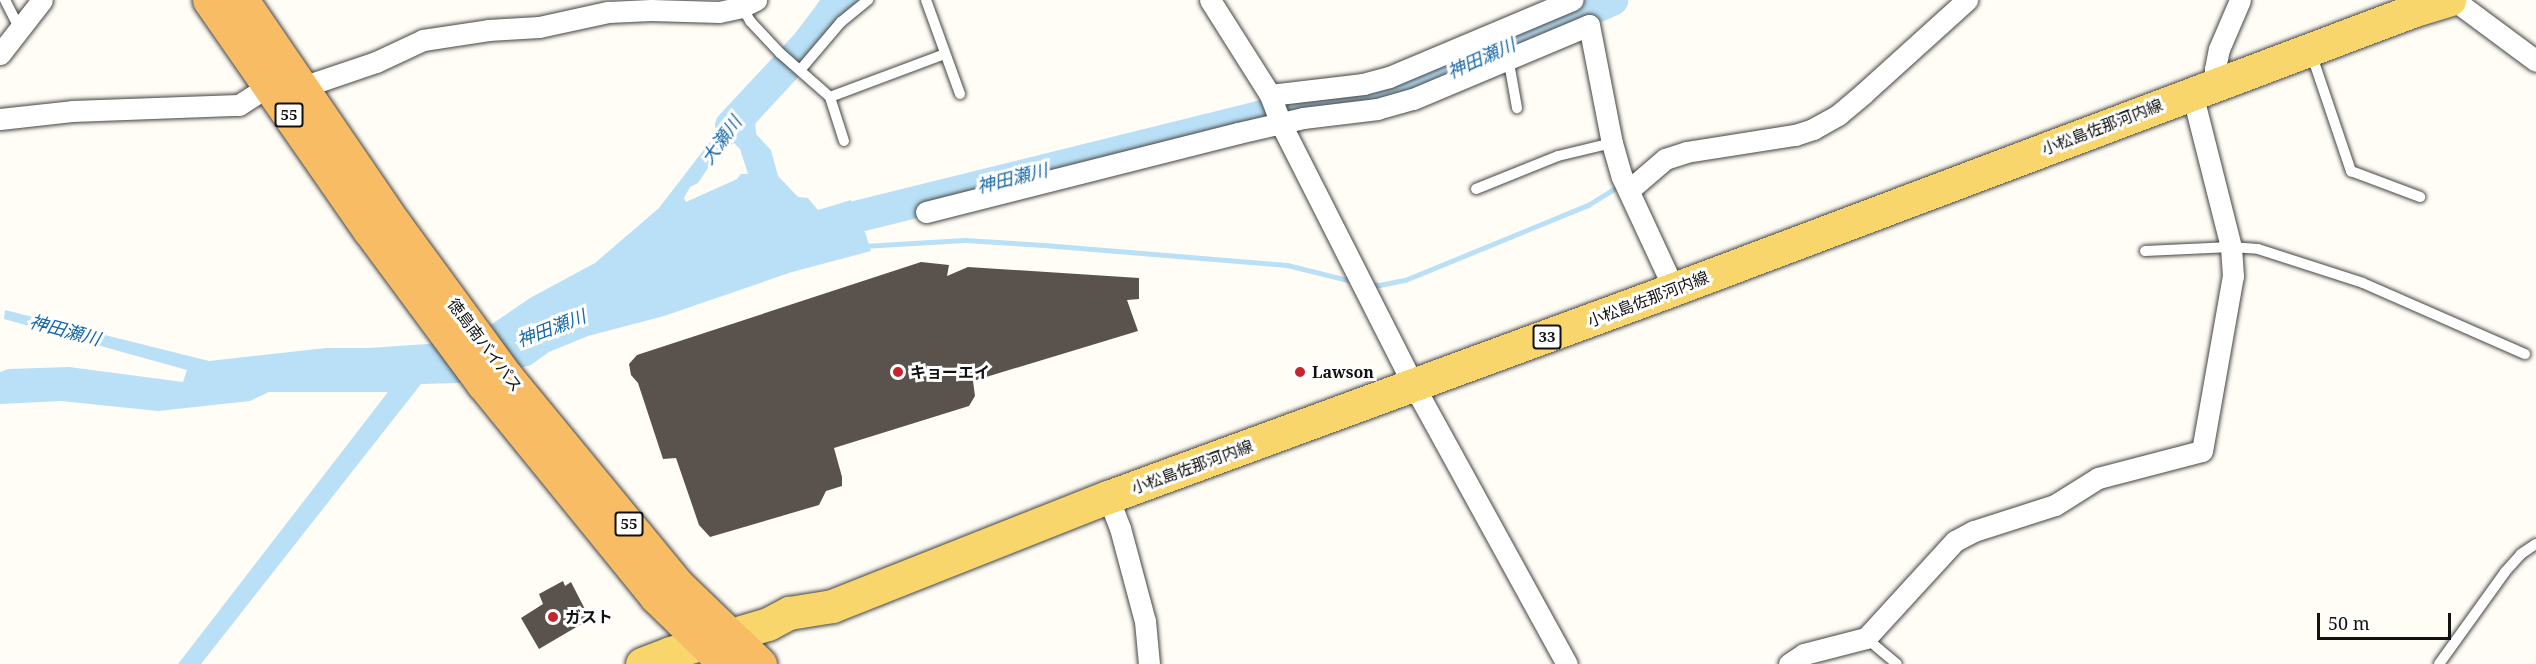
<!DOCTYPE html>
<meta charset="utf-8">
<style>
body{margin:0}
#map{position:relative;width:2536px;height:664px;overflow:hidden;background:#fffdf5;font-family:"Noto Serif","Noto Sans JP",serif}
div>[style]{position:absolute}
[style*='--x']{left:calc(var(--x)*1px);top:calc(var(--y)*1px);width:calc(var(--w)*1px);rotate:calc(var(--a)*1deg)}
.water>*{inset:0;background:#b9e0f7}
.stream>*{height:5px;margin:-2.5px;padding:0 2.5px;transform-origin:2.5px;border-radius:2.5px;background:#b9e0f7}
.river>*{height:32px;margin:-16px;padding:0 16px;transform-origin:16px;border-radius:16px;background:#b9e0f7}
.building>*{inset:0;background:#5a524d}
.roads{filter:drop-shadow(0 0 2px #444) drop-shadow(0 0 2px #444)}
.service>*{height:10px;margin:-5px;padding:0 5px;transform-origin:5px;border-radius:5px;background:#fff}
.minor>*{height:21px;margin:-10.5px;padding:0 10.5px;transform-origin:10.5px;border-radius:10.5px;background:#fff}
.primary>*{height:33px;margin:-16.5px;padding:0 16.5px;transform-origin:16.5px;border-radius:16.5px;background:#f9d66b}
.trunk>*{height:33px;margin:-16.5px;padding:0 16.5px;transform-origin:16.5px;border-radius:16.5px;background:#f7bc64}
.dots>*{width:16px;height:16px;translate:-50% -50%;box-sizing:border-box;border:3px solid #fff;border-radius:50%}
span{translate:-50% -50%;white-space:nowrap;text-align:center;line-height:1.15;-webkit-text-stroke:6px #fff;paint-order:stroke}
.shield-label span{padding:2px 4px;background:#fff;border:2px solid;border-radius:4px;-webkit-text-stroke-width:0}
.shield-label{font-size:15px;color:#111;font-weight:700}
.street-label{font-size:16px;color:#111}
.poi-label{font-size:16px;color:#111;font-weight:700}
.left{translate:0 -50%;text-align:left}
.water-label{font-size:18px;color:#1768a6;font-style:italic}
.scale{position:absolute;left:2317px;top:613px;width:134px;height:27px;box-sizing:border-box;border:3px solid #111;border-top:0;padding-left:8px;font-size:18px;line-height:21px;white-space:nowrap;color:#111;-webkit-text-stroke:4px #fff;paint-order:stroke}
</style>
<div id="map">
<div class="water">
<i style="clip-path:polygon(evenodd,748px 84px,758px 95px,754px 102px,756px 134px,771px 150px,778px 176px,798px 197px,808px 198px,818px 210px,851px 200px,856px 226px,865px 232px,871px 251px,792px 272px,664px 316px,588px 336px,549px 352px,531px 365px,458px 383px,421px 384px,201px 664px,178px 664px,388px 392px,269px 392px,250px 401px,158px 411px,61px 401px,0 404px,0 372px,8px 369px,69px 367px,183px 382px,187px 370px,4px 319px,5px 310px,209px 361px,326px 348px,369px 348px,428px 344px,492px 324px,530px 298px,595px 263px,659px 208px,719px 130px,723px 117px,748px 84px,734px 143px,740px 149px,748px 174px,741px 174px,737px 179px,686px 202px,684px 198px,690px 187px,698px 183px,716px 156px,734px 143px)"></i>
</div>
<div class="stream">
<i style="--x:863;--y:246;--w:102;--a:-3.4"></i>
<i style="--x:965;--y:240;--w:79;--a:3.6"></i>
<i style="--x:1044;--y:245;--w:244;--a:4.7"></i>
<i style="--x:1287;--y:265;--w:70;--a:14"></i>
<i style="--x:1370;--y:284;--w:9;--a:6"></i>
<i style="--x:1379;--y:285;--w:26;--a:-11"></i>
<i style="--x:1405;--y:280;--w:198;--a:-22.3"></i>
<i style="--x:1588;--y:205;--w:39;--a:-32"></i>
</div>
<div class="river">
<i style="--x:731;--y:126;--w:113;--a:-47.1"></i>
<i style="--x:808;--y:43;--w:39;--a:-53"></i>
<i style="--x:831;--y:12;--w:18;--a:-41"></i>
<i style="--x:815;--y:229;--w:25;--a:-18"></i>
<i style="--x:839;--y:221;--w:465;--a:-13.9"></i>
<i style="--x:1290;--y:109;--w:75;--a:-6.1"></i>
<i style="--x:1365;--y:101;--w:71;--a:-17.9"></i>
<i style="--x:1433;--y:79;--w:196;--a:-23.8"></i>
</div>
<div class="building">
<i style="clip-path:polygon(921px 262px,949px 265px,947px 276px,968px 267px,1139px 278px,1139px 299px,1127px 300px,1138px 331px,973px 381px,975px 396px,969px 406px,834px 448px,842px 477px,842px 486px,826px 491px,819px 505px,710px 537px,699px 525px,676px 458px,663px 459px,638px 383px,631px 375px,629px 364px,637px 355px)"></i>
<i style="clip-path:polygon(563px 581px,565px 586px,571px 582px,590px 619px,539px 649px,521px 618px,543px 604px,539px 594px)"></i>
</div>
<div class="roads">
<div class="service">
<i style="--x:5;--y:0;--w:31;--a:63"></i>
<i style="--x:926;--y:0;--w:100;--a:70.1"></i>
<i style="--x:742;--y:7;--w:16;--a:60"></i>
<i style="--x:750;--y:21;--w:44;--a:46.8"></i>
<i style="--x:780;--y:53;--w:67;--a:41.3"></i>
<i style="--x:2311;--y:53;--w:125;--a:71.3"></i>
<i style="--x:2351;--y:171;--w:74;--a:20.6"></i>
<i style="--x:1508;--y:57;--w:52;--a:80"></i>
<i style="--x:801;--y:69;--w:62;--a:-49.6"></i>
<i style="--x:841;--y:22;--w:35;--a:-39"></i>
<i style="--x:844;--y:141;--w:46;--a:-107.7"></i>
<i style="--x:830;--y:97;--w:123;--a:-20.5"></i>
<i style="--x:1476;--y:189;--w:88;--a:-21.9"></i>
<i style="--x:1558;--y:156;--w:56;--a:-13.5"></i>
<i style="--x:2145;--y:251;--w:86;--a:-2.7"></i>
<i style="--x:2231;--y:247;--w:27;--a:4"></i>
<i style="--x:2258;--y:249;--w:110;--a:17.9"></i>
<i style="--x:2363;--y:283;--w:177;--a:23.7"></i>
<i style="--x:1866;--y:638;--w:40;--a:40"></i>
<i style="--x:2439;--y:664;--w:113;--a:-54.3"></i>
<i style="--x:2505;--y:572;--w:24;--a:-48"></i>
<i style="--x:2521;--y:554;--w:18;--a:-34"></i>
</div>
<div class="minor">
<i style="--x:1210;--y:0;--w:112;--a:57.7"></i>
<i style="--x:1270;--y:95;--w:31;--a:69"></i>
<i style="--x:1281;--y:124;--w:294;--a:63.1"></i>
<i style="--x:1414;--y:386;--w:317;--a:61.2"></i>
<i style="--x:2454;--y:0;--w:102;--a:36.6"></i>
<i style="--x:0;--y:54;--w:68;--a:-52.1"></i>
<i style="--x:2217;--y:84;--w:15;--a:-98"></i>
<i style="--x:2215;--y:69;--w:20;--a:-79"></i>
<i style="--x:2219;--y:49;--w:53;--a:-66.8"></i>
<i style="--x:302;--y:90;--w:14;--a:-30"></i>
<i style="--x:314;--y:83;--w:65;--a:-18.7"></i>
<i style="--x:376;--y:62;--w:52;--a:-25.1"></i>
<i style="--x:423;--y:40;--w:66;--a:-8.7"></i>
<i style="--x:488;--y:30;--w:51;--a:-3.4"></i>
<i style="--x:539;--y:27;--w:71;--a:-12.3"></i>
<i style="--x:608;--y:12;--w:43;--a:-2.7"></i>
<i style="--x:651;--y:10;--w:68;--a:1.7"></i>
<i style="--x:719;--y:12;--w:24;--a:-12"></i>
<i style="--x:742;--y:7;--w:16;--a:-27"></i>
<i style="--x:1270;--y:95;--w:94;--a:-6.7"></i>
<i style="--x:1363;--y:84;--w:27;--a:-15"></i>
<i style="--x:1389;--y:77;--w:199;--a:-22.8"></i>
<i style="--x:0;--y:119;--w:72;--a:-6.3"></i>
<i style="--x:72;--y:111;--w:167;--a:-2.1"></i>
<i style="--x:239;--y:105;--w:35;--a:-33"></i>
<i style="--x:1629;--y:190;--w:48;--a:-40.7"></i>
<i style="--x:1665;--y:159;--w:22;--a:-18"></i>
<i style="--x:1686;--y:152;--w:110;--a:-8.9"></i>
<i style="--x:1795;--y:135;--w:19;--a:-18"></i>
<i style="--x:1813;--y:129;--w:29;--a:-29"></i>
<i style="--x:1838;--y:115;--w:34;--a:-40"></i>
<i style="--x:1864;--y:93;--w:139;--a:-42.1"></i>
<i style="--x:926;--y:212;--w:322;--a:-14.2"></i>
<i style="--x:1238;--y:133;--w:67;--a:-13"></i>
<i style="--x:1303;--y:118;--w:75;--a:-6.9"></i>
<i style="--x:1377;--y:109;--w:37;--a:-16"></i>
<i style="--x:1413;--y:99;--w:191;--a:-22.8"></i>
<i style="--x:1589;--y:25;--w:120;--a:79"></i>
<i style="--x:1612;--y:143;--w:35;--a:74"></i>
<i style="--x:1622;--y:177;--w:123;--a:65.1"></i>
<i style="--x:1108;--y:497;--w:33;--a:69"></i>
<i style="--x:1120;--y:528;--w:96;--a:75"></i>
<i style="--x:1145;--y:621;--w:43;--a:84.7"></i>
<i style="--x:1789;--y:664;--w:18;--a:-34"></i>
<i style="--x:1804;--y:654;--w:64;--a:-14.5"></i>
<i style="--x:1866;--y:638;--w:132;--a:-47.5"></i>
<i style="--x:1955;--y:541;--w:21;--a:-28"></i>
<i style="--x:1974;--y:531;--w:85;--a:-17.8"></i>
<i style="--x:2055;--y:505;--w:51;--a:-32.1"></i>
<i style="--x:2098;--y:478;--w:107;--a:-14.6"></i>
<i style="--x:2202;--y:451;--w:178;--a:-80"></i>
<i style="--x:2233;--y:276;--w:29;--a:-94"></i>
<i style="--x:2231;--y:247;--w:159;--a:-104.2"></i>
</div>
<div class="primary">
<i style="--x:642;--y:664;--w:30;--a:-21"></i>
<i style="--x:670;--y:653;--w:102;--a:-16.5"></i>
<i style="--x:768;--y:624;--w:24;--a:-28"></i>
<i style="--x:789;--y:613;--w:44;--a:-9.2"></i>
<i style="--x:832;--y:606;--w:297;--a:-21.6"></i>
<i style="--x:1108;--y:497;--w:603;--a:-20.18"></i>
<i style="--x:1674;--y:289;--w:789;--a:-20.64"></i>
<i style="--x:2412;--y:11;--w:39;--a:-17"></i>
</div>
<div class="trunk">
<i style="--x:209;--y:0;--w:280;--a:55.2"></i>
<i style="--x:369;--y:230;--w:192;--a:53.5"></i>
<i style="--x:483;--y:384;--w:274;--a:50.9"></i>
<i style="--x:656;--y:597;--w:96;--a:44.2"></i>
<i style="--x:242;--y:0;--w:271;--a:55.7"></i>
<i style="--x:395;--y:224;--w:190;--a:53.8"></i>
<i style="--x:507;--y:377;--w:266;--a:50.6"></i>
<i style="--x:676;--y:583;--w:117;--a:44"></i>
</div>
</div>
<div class="dots">
<i style="left:898px;top:372px;background:#c4262e"></i>
<i style="left:1300px;top:372px;background:#c4262e"></i>
<i style="left:553px;top:617px;background:#c4262e"></i>
</div>
<div class="shield-label">
<span style="left:289px;top:115px">55</span>
<span style="left:1547px;top:337px">33</span>
<span style="left:629px;top:524px">55</span>
</div>
<div class="street-label">
<span style="left:2102px;top:127px;rotate:-21deg">小松島佐那河内線</span>
<span style="left:1648px;top:299px;rotate:-21deg">小松島佐那河内線</span>
<span style="left:485px;top:345px;rotate:53deg">徳島南バイパス</span>
<span style="left:1192px;top:467px;rotate:-20deg">小松島佐那河内線</span>
</div>
<div class="poi-label">
<span class="left" style="left:910px;top:372px">キョーエイ</span>
<span class="left" style="left:1312px;top:372px">Lawson</span>
<span class="left" style="left:565px;top:617px">ガスト</span>
</div>
<div class="water-label">
<span style="left:1481px;top:58px;rotate:-24deg">神田瀬川</span>
<span style="left:721px;top:140px;rotate:-54deg">大瀬川</span>
<span style="left:1012px;top:178px;rotate:-14deg">神田瀬川</span>
<span style="left:551px;top:328px;rotate:-21deg">神田瀬川</span>
<span style="left:65px;top:330px;rotate:15deg">神田瀬川</span>
</div>
<div class="scale">50 m</div>
</div>
